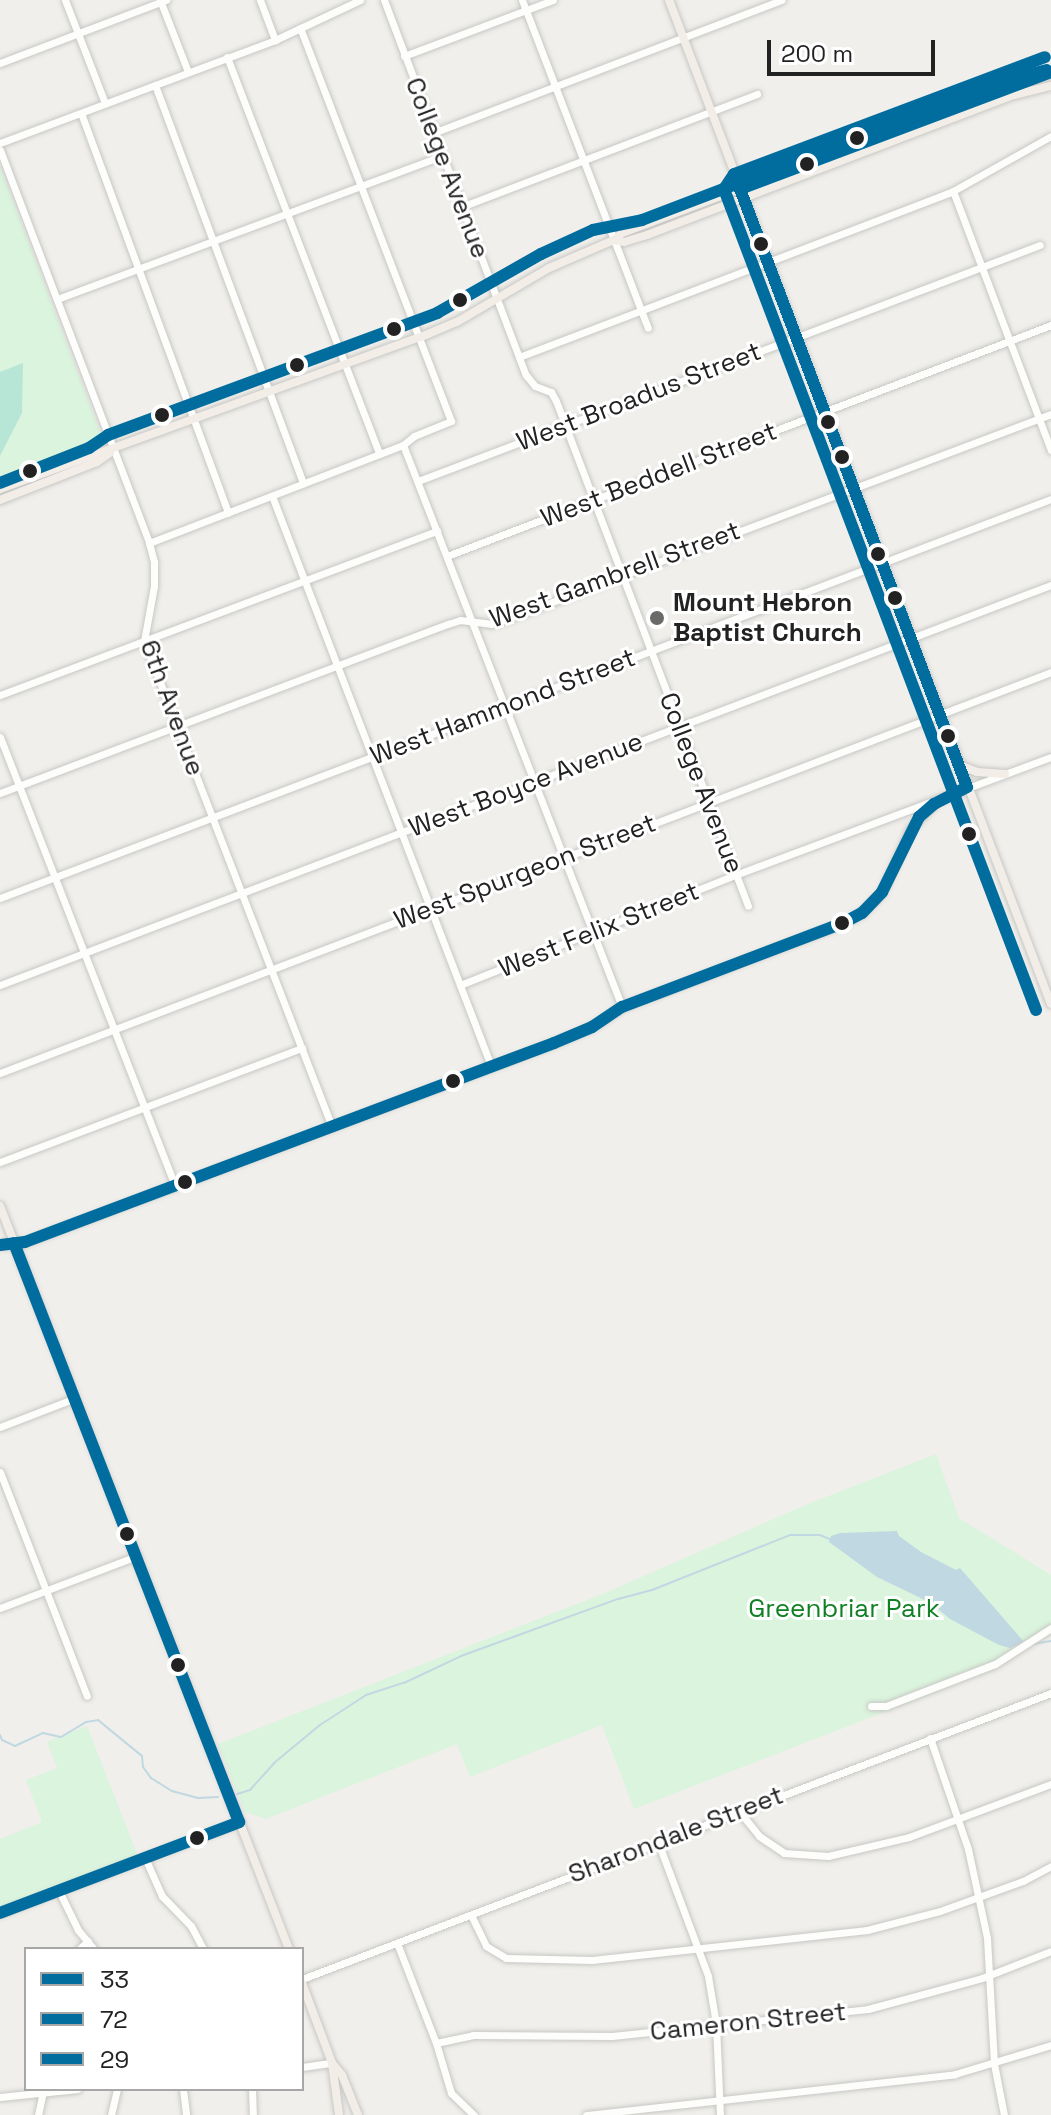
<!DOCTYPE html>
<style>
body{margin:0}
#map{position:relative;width:1051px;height:2115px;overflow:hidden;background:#f0efeb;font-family:"Space Grotesk",sans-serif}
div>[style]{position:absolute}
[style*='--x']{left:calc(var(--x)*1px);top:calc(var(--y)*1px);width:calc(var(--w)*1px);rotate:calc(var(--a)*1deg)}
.park>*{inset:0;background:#dbf4dd}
.pitch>*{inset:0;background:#b8e6d6}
.water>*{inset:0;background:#c0d8e2}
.stream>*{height:2px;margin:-1px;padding:0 1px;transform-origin:1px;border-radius:1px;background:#c0d8e2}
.roads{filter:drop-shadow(0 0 2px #c7c7c5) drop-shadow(0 0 2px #c7c7c5)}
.minor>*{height:7px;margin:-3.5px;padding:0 3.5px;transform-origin:3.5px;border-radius:3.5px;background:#fdfdfc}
.major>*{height:8px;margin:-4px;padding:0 4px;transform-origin:4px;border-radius:4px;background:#f2eee7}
.bus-1>*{height:12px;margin:-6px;padding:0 6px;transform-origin:6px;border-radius:6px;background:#006d9e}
.bus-2>*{height:12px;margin:-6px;padding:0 6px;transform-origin:6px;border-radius:6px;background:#006d9e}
.bus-3>*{height:12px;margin:-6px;padding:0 6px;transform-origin:6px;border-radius:6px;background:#006d9e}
.dots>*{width:22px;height:22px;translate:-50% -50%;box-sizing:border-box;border:4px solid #fff;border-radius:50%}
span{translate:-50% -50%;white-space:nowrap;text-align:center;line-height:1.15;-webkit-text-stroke:6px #fff;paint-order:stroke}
.street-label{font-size:26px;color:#222}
.poi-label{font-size:26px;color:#222;font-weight:700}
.left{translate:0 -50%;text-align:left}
.park-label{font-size:26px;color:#0f8123}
.legend{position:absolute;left:24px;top:1947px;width:280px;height:144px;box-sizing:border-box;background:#fff;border:2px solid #a7a7a7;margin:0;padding:10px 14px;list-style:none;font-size:24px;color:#222}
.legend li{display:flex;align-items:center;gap:16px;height:40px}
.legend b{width:40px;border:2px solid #a7a7a7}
.scale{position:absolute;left:767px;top:40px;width:168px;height:36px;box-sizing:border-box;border:4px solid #222;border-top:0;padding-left:10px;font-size:24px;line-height:28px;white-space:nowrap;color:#222;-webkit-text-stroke:6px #fff;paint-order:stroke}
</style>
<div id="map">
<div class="park">
<i style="clip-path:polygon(0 166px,103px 439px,100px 446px,0 485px)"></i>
<i style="clip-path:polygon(936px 1454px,959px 1518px,1051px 1575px,1051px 1625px,993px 1670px,634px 1809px,602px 1725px,470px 1777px,457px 1744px,266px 1819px,245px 1812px,218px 1744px,605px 1593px,803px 1506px)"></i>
<i style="clip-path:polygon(87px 1726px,138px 1856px,0 1909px,0 1839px,42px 1822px,26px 1780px,57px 1768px,47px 1742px)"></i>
</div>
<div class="pitch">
<i style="clip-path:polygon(23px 363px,22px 413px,0 456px,0 372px)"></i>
</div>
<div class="water">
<i style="clip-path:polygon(897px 1531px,899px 1536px,921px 1552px,956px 1570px,960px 1568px,1024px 1642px,1010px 1648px,999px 1645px,950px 1619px,931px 1603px,877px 1577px,829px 1542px,831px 1536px,840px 1533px)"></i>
</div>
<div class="stream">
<i style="--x:1028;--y:1645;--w:23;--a:-10"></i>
<i style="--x:0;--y:1735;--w:5;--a:68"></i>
<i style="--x:2;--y:1740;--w:14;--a:25"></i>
<i style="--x:15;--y:1746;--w:31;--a:-25"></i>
<i style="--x:43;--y:1733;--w:18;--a:13"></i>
<i style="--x:61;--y:1737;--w:29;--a:-31"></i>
<i style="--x:86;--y:1722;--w:12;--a:-9"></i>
<i style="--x:98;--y:1720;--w:57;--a:39.3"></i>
<i style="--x:142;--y:1756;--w:11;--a:85"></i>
<i style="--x:143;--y:1767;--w:14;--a:54"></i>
<i style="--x:151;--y:1778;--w:25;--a:32"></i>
<i style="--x:172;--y:1791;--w:27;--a:15"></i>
<i style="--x:198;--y:1798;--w:20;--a:-3"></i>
<i style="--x:237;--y:1794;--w:14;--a:-17"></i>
<i style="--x:250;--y:1790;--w:36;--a:-48"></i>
<i style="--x:274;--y:1763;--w:60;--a:-39.6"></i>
<i style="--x:320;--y:1725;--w:55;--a:-33.1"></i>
<i style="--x:366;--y:1695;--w:40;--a:-18"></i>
<i style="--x:404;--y:1683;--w:63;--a:-25.3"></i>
<i style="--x:461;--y:1656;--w:167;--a:-20"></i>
<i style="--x:618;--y:1599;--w:35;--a:-15"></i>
<i style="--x:652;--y:1590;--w:149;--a:-21.7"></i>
<i style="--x:790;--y:1535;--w:30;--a:0"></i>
<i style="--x:820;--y:1535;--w:13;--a:23"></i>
</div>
<div class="roads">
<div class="minor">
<i style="--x:65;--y:0;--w:110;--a:68.8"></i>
<i style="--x:160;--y:0;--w:77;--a:68.7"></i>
<i style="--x:260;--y:0;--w:43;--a:69.4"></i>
<i style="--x:384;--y:0;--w:401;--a:69.3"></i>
<i style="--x:526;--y:375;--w:14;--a:51"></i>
<i style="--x:535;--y:386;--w:17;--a:21"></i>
<i style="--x:551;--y:392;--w:10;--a:61"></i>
<i style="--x:556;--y:401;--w:540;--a:69.18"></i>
<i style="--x:522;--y:0;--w:351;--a:69"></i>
<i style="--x:404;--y:56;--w:159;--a:-20.6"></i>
<i style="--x:227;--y:57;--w:425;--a:69"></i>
<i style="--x:0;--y:63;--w:178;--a:-20.8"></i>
<i style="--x:155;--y:85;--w:425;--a:69.6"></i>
<i style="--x:81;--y:113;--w:426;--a:69.8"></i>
<i style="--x:433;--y:133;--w:373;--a:-20.9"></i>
<i style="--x:0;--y:143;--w:294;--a:-20.5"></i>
<i style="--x:275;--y:40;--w:94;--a:-25.2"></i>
<i style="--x:0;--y:150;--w:420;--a:69.2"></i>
<i style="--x:149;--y:543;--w:20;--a:75"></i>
<i style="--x:154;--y:562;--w:24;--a:90"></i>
<i style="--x:154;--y:586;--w:56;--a:100.3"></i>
<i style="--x:144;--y:641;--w:521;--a:68.85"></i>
<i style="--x:953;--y:191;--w:277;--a:69.3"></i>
<i style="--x:461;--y:207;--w:317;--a:-20.9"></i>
<i style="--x:57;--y:299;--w:411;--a:-20.4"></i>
<i style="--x:519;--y:357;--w:465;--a:-20.9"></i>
<i style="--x:953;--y:191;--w:112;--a:-29.3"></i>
<i style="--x:403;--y:445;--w:603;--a:68.71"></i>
<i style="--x:418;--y:481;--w:665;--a:-20.78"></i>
<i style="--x:272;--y:496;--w:611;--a:68.98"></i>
<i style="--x:149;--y:543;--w:272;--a:-21.1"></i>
<i style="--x:403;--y:445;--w:14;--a:-39"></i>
<i style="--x:414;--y:436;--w:40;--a:-22"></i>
<i style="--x:451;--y:421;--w:421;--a:-111"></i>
<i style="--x:447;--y:556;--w:647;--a:-20.93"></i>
<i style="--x:0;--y:695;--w:467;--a:-20.6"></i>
<i style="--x:0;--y:737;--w:482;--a:68.7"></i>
<i style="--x:0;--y:793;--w:479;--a:-20.7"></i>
<i style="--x:448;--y:624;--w:13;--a:-18"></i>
<i style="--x:460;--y:620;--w:31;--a:7"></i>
<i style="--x:491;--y:624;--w:17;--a:-17"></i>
<i style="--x:507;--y:619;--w:581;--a:-20.65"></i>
<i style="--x:0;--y:898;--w:1124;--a:-20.79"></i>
<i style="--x:0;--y:985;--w:1125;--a:-20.84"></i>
<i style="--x:460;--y:985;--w:296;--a:-21.8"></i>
<i style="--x:735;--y:875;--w:337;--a:-20.5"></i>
<i style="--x:0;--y:1073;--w:1125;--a:-20.88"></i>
<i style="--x:0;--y:1162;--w:323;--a:-20.7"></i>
<i style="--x:0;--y:1245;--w:25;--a:-7"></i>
<i style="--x:25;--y:1242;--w:565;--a:-20.62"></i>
<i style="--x:554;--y:1043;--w:41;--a:-22.8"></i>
<i style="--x:592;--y:1027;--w:36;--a:-34"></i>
<i style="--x:622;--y:1007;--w:236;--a:-20.8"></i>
<i style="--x:843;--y:923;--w:21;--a:-28"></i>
<i style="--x:862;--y:913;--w:29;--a:-46"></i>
<i style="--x:882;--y:892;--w:71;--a:-66"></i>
<i style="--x:911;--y:827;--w:33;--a:-45"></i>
<i style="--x:0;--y:1427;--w:80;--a:-21.1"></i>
<i style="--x:0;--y:1472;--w:240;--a:68.8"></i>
<i style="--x:0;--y:1608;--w:147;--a:-20.8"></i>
<i style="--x:871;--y:1706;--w:15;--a:0"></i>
<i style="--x:886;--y:1706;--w:117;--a:-21.1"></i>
<i style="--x:995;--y:1664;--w:67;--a:-32.7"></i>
<i style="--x:930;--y:1738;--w:117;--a:71.1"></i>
<i style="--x:968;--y:1849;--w:91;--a:77.9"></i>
<i style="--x:987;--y:1938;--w:126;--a:86.8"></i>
<i style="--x:994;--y:2064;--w:52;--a:78.9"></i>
<i style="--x:739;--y:1811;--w:32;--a:51"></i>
<i style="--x:759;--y:1836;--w:30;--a:34"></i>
<i style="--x:784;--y:1853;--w:44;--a:3.9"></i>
<i style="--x:828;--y:1856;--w:83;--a:-13.2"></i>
<i style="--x:909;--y:1837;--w:152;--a:-20.5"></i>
<i style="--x:658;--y:1842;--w:143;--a:69.5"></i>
<i style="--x:708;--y:1976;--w:49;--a:80.5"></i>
<i style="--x:716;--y:2024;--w:91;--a:87.5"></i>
<i style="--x:145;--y:1858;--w:42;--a:65.9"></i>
<i style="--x:162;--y:1896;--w:42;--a:46"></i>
<i style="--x:191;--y:1926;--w:26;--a:62"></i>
<i style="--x:59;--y:1891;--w:43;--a:64"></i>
<i style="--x:78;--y:1930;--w:25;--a:50"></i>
<i style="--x:0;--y:1913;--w:256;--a:-20.8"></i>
<i style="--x:471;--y:1915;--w:34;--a:64"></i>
<i style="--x:486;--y:1946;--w:23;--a:31"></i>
<i style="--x:506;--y:1958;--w:86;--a:1.3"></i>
<i style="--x:592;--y:1960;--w:277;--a:-6.2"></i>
<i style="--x:867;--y:1930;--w:75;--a:-14.6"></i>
<i style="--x:940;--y:1911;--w:88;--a:-19.9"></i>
<i style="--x:1023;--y:1881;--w:32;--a:-28"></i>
<i style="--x:397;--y:1943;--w:107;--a:68.7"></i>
<i style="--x:436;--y:2043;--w:52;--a:73.3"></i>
<i style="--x:451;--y:2093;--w:32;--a:44"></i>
<i style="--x:79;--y:1949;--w:12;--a:-42"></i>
<i style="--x:302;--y:1979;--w:802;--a:-20.9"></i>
<i style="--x:436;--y:2043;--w:38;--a:-12"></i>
<i style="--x:473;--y:2035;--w:139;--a:0.4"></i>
<i style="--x:612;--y:2036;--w:257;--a:-6"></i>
<i style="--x:868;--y:2009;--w:118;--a:-15.2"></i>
<i style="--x:982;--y:1978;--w:74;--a:-21.4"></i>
<i style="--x:302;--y:2067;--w:30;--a:-8"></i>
<i style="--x:183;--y:2089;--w:26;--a:83"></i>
<i style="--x:252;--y:2089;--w:26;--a:88"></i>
<i style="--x:0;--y:2097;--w:78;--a:-5.9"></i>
<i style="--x:38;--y:2115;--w:25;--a:-78"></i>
<i style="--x:111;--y:2115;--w:27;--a:-77"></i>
<i style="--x:586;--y:2115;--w:371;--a:-6.3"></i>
<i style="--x:955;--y:2074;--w:100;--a:-16.8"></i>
</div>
<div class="major">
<i style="--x:669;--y:0;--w:1074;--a:69.17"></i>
<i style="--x:614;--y:240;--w:10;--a:11"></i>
<i style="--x:624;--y:242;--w:24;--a:-17"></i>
<i style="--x:647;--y:235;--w:393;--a:-20.9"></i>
<i style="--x:1014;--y:95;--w:38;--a:-14"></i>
<i style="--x:0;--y:489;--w:448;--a:-19.9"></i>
<i style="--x:421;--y:337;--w:39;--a:-23"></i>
<i style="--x:457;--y:322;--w:107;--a:-30.4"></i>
<i style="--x:549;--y:268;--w:71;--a:-23.3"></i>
<i style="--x:614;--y:240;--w:11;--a:-41"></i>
<i style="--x:622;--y:233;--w:458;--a:-20.6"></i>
<i style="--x:0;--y:500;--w:104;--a:-21.4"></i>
<i style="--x:97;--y:462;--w:16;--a:-35"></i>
<i style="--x:959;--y:765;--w:19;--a:21"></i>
<i style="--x:977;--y:772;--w:28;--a:4"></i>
<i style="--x:0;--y:1206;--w:797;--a:68.75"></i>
<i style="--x:302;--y:1983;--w:85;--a:69.4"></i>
<i style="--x:332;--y:2063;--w:52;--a:82.3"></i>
<i style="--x:332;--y:2063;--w:16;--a:50"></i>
<i style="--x:342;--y:2075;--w:43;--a:68.2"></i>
</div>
</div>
<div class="bus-1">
<i style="--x:967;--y:787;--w:640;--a:-110.79"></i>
<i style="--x:740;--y:189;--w:332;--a:-20.6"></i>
<i style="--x:0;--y:1245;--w:25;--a:-7"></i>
<i style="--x:25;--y:1242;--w:565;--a:-20.62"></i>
<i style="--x:554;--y:1043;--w:41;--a:-22.8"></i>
<i style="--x:592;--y:1027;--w:36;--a:-34"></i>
<i style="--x:622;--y:1007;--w:236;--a:-20.8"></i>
<i style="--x:843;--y:923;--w:21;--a:-28"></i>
<i style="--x:862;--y:913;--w:29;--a:-46"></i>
<i style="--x:882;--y:892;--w:84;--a:-63.7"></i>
<i style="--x:919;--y:817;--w:20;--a:-41"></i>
<i style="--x:934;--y:804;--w:37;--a:-27"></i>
<i style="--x:0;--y:1913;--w:256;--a:-20.8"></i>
<i style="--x:239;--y:1822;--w:621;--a:-111.24"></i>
</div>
<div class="bus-2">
<i style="--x:1036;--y:1010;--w:878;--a:-110.81"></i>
<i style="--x:724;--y:189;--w:18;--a:-56"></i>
<i style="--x:734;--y:174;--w:332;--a:-20.6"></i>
</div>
<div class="bus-3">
<i style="--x:0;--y:483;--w:96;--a:-21.5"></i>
<i style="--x:89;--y:448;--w:23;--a:-34"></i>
<i style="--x:108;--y:435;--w:351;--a:-20.3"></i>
<i style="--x:437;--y:313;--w:120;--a:-29.6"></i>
<i style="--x:541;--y:254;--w:57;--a:-24.8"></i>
<i style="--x:593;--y:230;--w:50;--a:-11.5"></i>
<i style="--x:642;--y:220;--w:392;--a:-20.9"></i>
<i style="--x:1008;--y:80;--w:40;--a:-14.4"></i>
</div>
<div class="dots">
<i style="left:857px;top:138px;background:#222"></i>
<i style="left:807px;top:164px;background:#222"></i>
<i style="left:761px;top:244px;background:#222"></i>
<i style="left:460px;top:300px;background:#222"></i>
<i style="left:394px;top:329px;background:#222"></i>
<i style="left:297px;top:365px;background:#222"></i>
<i style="left:162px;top:415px;background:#222"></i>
<i style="left:828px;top:422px;background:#222"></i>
<i style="left:842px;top:457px;background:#222"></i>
<i style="left:30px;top:471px;background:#222"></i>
<i style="left:878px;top:554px;background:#222"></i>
<i style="left:895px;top:598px;background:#222"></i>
<i style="left:657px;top:618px;background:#6a6a68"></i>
<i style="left:948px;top:736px;background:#222"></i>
<i style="left:969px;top:834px;background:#222"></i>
<i style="left:842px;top:923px;background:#222"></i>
<i style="left:453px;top:1081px;background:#222"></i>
<i style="left:185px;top:1182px;background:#222"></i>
<i style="left:127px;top:1534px;background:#222"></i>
<i style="left:178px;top:1665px;background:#222"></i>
<i style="left:197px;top:1838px;background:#222"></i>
</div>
<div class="street-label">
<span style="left:447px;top:168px;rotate:69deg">College Avenue</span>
<span style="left:639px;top:397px;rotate:-21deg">West Broadus Street</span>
<span style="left:659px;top:475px;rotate:-21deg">West Beddell Street</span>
<span style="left:615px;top:575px;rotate:-20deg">West Gambrell Street</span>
<span style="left:503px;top:707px;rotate:-21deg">West Hammond Street</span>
<span style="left:172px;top:708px;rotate:70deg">6th Avenue</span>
<span style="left:701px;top:783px;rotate:69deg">College Avenue</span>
<span style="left:526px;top:785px;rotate:-21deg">West Boyce Avenue</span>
<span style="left:525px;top:872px;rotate:-21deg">West Spurgeon Street</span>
<span style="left:599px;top:930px;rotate:-22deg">West Felix Street</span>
<span style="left:676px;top:1835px;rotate:-21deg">Sharondale Street</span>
<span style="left:748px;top:2022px;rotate:-6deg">Cameron Street</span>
</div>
<div class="poi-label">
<span class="left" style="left:673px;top:618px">Mount Hebron<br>Baptist Church</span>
</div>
<div class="park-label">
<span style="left:844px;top:1609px">Greenbriar Park</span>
</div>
<ul class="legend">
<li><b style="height:10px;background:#006d9e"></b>33</li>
<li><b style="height:10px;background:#006d9e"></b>72</li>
<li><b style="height:10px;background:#006d9e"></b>29</li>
</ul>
<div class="scale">200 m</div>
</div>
